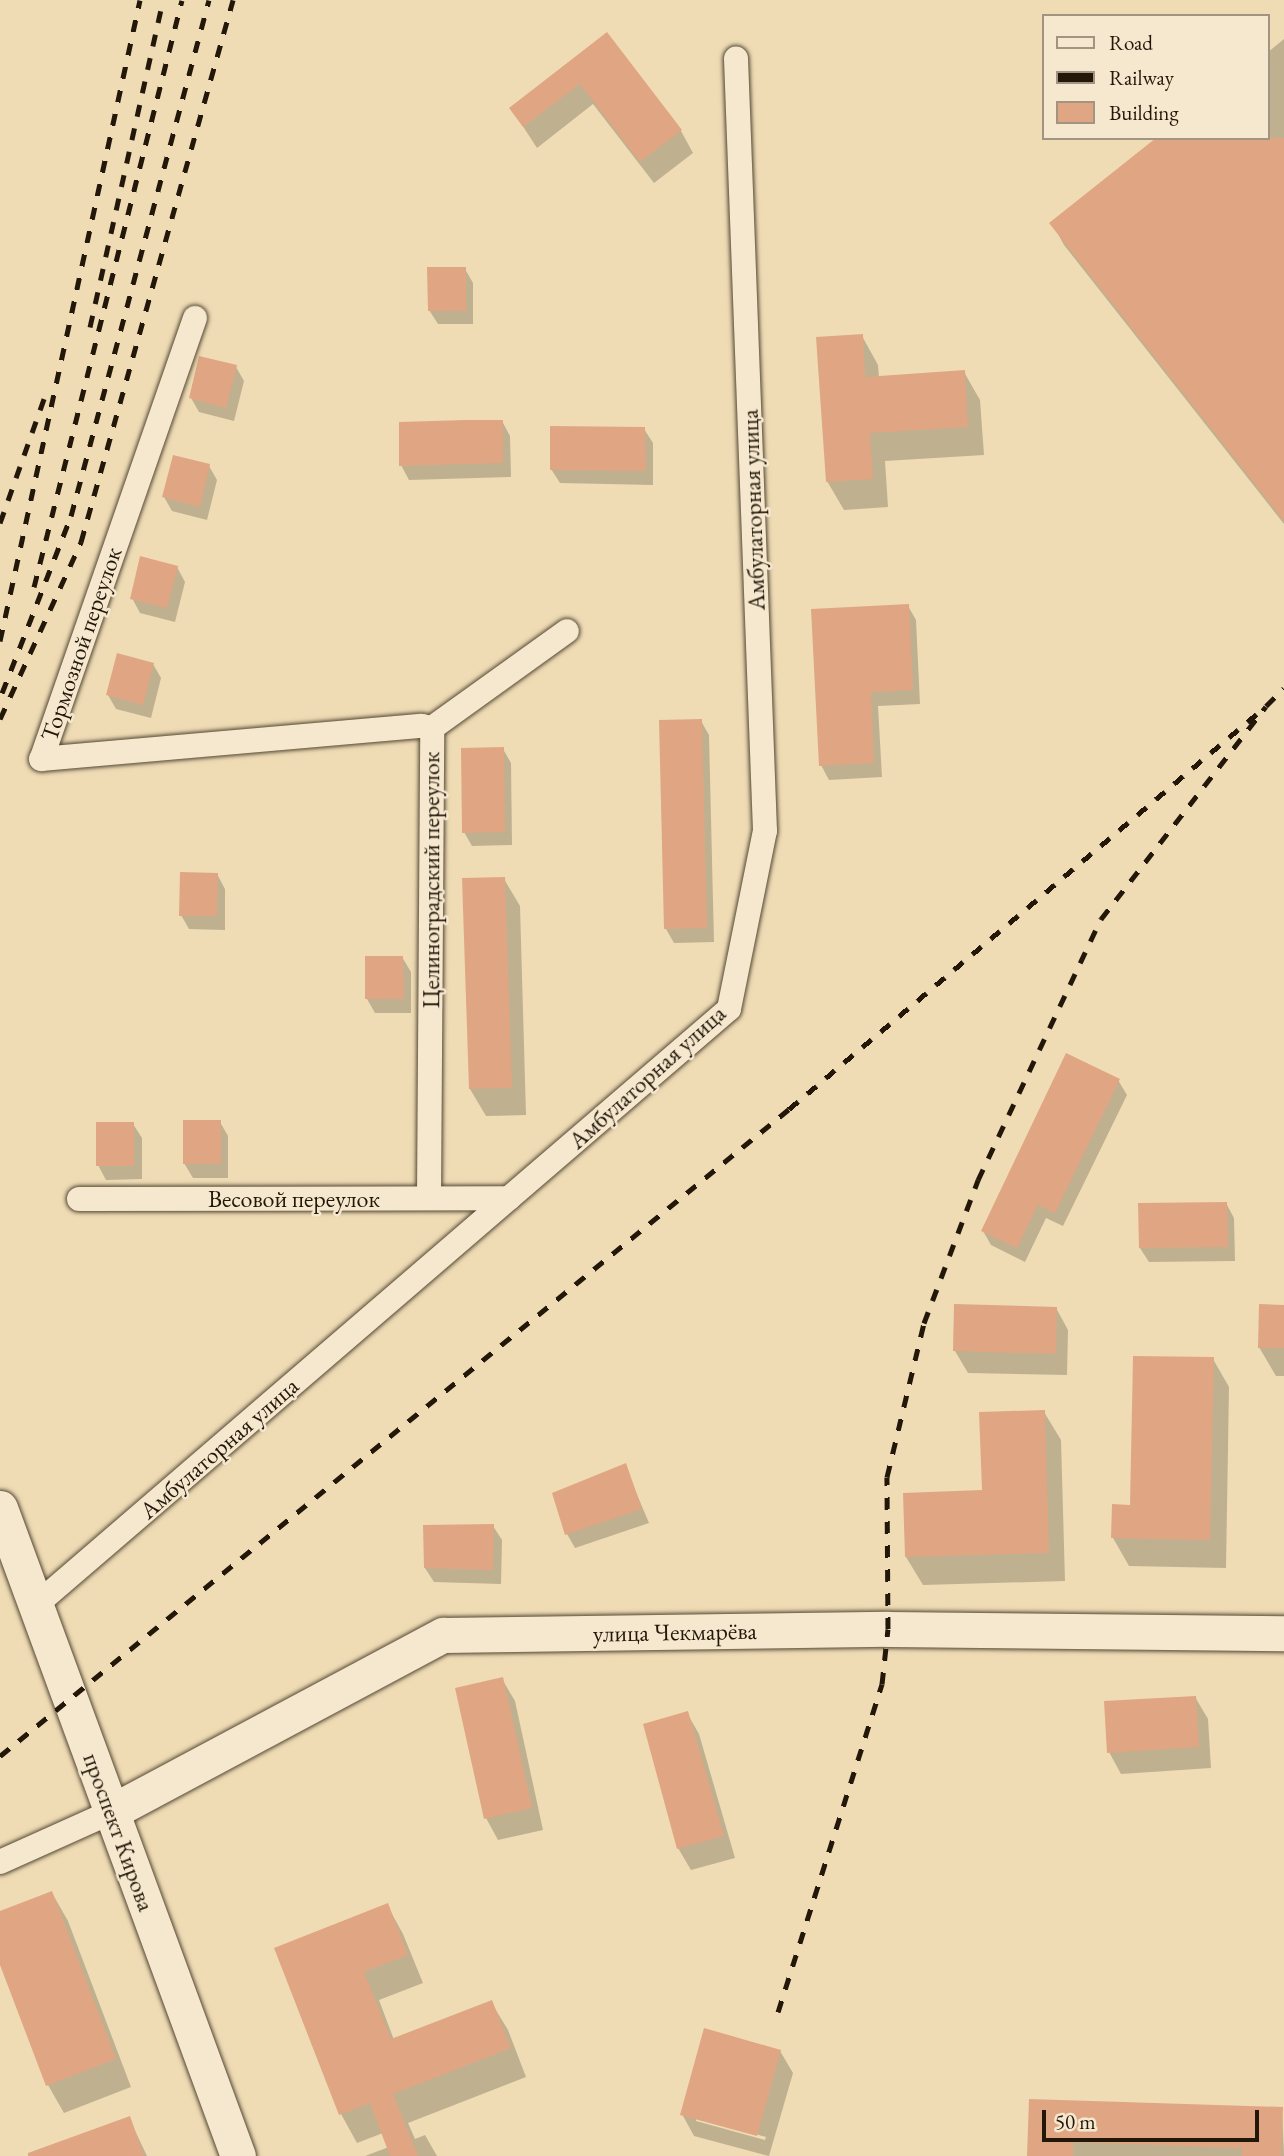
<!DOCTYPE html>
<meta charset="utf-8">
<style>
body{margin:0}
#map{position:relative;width:1284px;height:2156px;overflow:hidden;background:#efdcb5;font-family:"EB Garamond",serif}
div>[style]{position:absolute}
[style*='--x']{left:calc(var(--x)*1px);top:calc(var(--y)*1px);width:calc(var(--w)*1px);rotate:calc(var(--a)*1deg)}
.shadow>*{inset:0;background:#0003}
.building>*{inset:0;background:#e0a683}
.roads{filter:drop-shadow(0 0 2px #554834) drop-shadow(0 0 2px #554834)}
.street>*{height:24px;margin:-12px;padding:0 12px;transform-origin:12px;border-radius:12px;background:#f5e8cf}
.secondary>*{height:35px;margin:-17.5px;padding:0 17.5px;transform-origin:17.5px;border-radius:17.5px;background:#f5e8cf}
.rail>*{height:5px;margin-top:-2.5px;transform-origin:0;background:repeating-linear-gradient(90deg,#221709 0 12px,transparent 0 24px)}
span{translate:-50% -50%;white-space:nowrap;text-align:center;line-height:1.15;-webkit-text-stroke:5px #f5e8cf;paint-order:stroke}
.street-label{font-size:24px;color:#221709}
.legend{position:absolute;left:1042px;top:14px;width:228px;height:126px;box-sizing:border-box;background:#f5e8cf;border:2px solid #a19480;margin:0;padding:9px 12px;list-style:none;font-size:21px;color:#221709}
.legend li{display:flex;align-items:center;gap:14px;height:35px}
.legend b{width:35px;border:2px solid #a19480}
.scale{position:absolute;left:1042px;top:2110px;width:217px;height:32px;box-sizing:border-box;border:4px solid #221709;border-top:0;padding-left:9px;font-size:21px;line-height:24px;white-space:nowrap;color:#221709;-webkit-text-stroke:5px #f5e8cf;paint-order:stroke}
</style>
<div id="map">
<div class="shadow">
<i style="clip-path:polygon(606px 35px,681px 131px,693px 153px,654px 183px,593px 104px,537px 148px,511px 108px)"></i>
<i style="clip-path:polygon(1284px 39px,1284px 524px,1064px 245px,1052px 223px,1268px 138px,1268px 52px)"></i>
<i style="clip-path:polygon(465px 269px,473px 283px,473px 324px,438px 324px,429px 310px)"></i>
<i style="clip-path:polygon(862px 336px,878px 365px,879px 377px,964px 372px,980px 400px,984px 455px,885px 461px,888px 507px,844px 510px,827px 481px)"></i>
<i style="clip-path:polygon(236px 367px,244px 381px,234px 421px,199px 412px,191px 398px)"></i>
<i style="clip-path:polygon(502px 421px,510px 436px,511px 477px,409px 480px,401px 465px)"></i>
<i style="clip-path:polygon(644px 429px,653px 443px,653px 485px,560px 483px,551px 469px)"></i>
<i style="clip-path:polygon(209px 466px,217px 480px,207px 520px,172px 511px,164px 497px)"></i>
<i style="clip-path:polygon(177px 567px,185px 582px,175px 622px,140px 613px,132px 598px)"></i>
<i style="clip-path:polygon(908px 606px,916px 620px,920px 704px,878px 706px,882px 777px,829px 780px,821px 765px)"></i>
<i style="clip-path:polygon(153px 664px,161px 678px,151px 718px,116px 709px,108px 695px)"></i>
<i style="clip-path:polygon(701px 721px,709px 735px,714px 942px,674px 943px,666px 929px)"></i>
<i style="clip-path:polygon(503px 749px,511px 763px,512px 845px,472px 846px,464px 832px)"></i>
<i style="clip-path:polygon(217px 874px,225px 889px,225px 930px,189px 929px,181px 915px)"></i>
<i style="clip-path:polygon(504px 879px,520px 906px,526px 1115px,486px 1116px,470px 1089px)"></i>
<i style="clip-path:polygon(367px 957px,402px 957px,411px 972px,411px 1013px,375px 1013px,367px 999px)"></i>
<i style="clip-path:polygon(1118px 1080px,1127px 1095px,1063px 1226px,1046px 1218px,1025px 1262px,991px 1245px,983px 1231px)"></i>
<i style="clip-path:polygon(220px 1122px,228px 1136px,228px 1178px,193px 1178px,184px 1163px)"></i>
<i style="clip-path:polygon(133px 1124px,142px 1138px,142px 1179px,106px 1180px,98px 1165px)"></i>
<i style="clip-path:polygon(1226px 1203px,1234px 1218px,1235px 1261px,1149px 1262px,1140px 1248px)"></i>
<i style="clip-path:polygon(1284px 1306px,1284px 1376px,1276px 1376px,1259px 1347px)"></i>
<i style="clip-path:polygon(1056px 1308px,1068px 1330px,1067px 1375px,968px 1373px,955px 1351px)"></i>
<i style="clip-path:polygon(1213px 1359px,1229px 1387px,1226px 1568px,1129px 1566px,1113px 1538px)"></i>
<i style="clip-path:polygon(1044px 1412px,1061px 1440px,1065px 1581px,923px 1585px,906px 1557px,984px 1492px)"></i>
<i style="clip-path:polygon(625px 1466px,649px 1523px,575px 1548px,567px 1534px)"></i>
<i style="clip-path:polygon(493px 1526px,502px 1540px,501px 1584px,434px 1582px,425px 1568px)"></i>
<i style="clip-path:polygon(502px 1679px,515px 1701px,543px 1830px,498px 1840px,486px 1818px)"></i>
<i style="clip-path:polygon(1195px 1697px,1208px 1719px,1211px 1768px,1121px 1774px,1109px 1752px)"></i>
<i style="clip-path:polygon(687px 1713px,699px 1734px,735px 1858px,691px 1870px,678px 1848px)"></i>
<i style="clip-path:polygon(52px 1893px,68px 1921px,131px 2087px,64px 2113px,48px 2085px,0 1960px,0 1913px)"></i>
<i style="clip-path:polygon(387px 1905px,403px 1934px,423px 1983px,379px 2000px,394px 2040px,491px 2002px,508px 2030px,526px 2077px,408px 2123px,415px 2139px,425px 2135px,437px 2156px,365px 2156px,389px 2147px,383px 2133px,357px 2143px,341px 2114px,276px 1949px)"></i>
<i style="clip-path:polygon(evenodd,780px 2051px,793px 2073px,769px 2156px,694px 2136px,682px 2114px,780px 2051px,696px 2117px,766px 2137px,765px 2140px,696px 2121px,696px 2117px)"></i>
<i style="clip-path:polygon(1031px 2100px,1282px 2108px,1284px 2156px,1029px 2156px)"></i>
<i style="clip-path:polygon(129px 2118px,147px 2156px,69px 2156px)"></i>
</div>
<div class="building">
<i style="clip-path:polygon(607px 32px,682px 130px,640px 162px,580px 84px,523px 127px,509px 108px)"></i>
<i style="clip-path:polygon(1156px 138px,1284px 138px,1284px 521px,1049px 223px)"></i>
<i style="clip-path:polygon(427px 267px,466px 267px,466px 311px,428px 311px)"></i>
<i style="clip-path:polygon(863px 334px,865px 377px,965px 370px,968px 427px,870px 433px,873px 479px,826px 482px,816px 337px)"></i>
<i style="clip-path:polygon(199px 356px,237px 365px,226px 408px,189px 398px)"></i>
<i style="clip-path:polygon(465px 420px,503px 420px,503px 463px,399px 466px,399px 422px)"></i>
<i style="clip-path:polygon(550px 426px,645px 427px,646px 471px,550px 470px)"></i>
<i style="clip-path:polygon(173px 455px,210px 464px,200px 507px,162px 497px)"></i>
<i style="clip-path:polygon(140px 556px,178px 566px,167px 608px,130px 599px)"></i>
<i style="clip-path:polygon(909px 604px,913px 690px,871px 692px,874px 763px,819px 766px,811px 609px)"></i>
<i style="clip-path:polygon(117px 653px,154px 663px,143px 705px,106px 695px)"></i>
<i style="clip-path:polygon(702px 719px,707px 928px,664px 929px,659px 720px)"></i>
<i style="clip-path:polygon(504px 747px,505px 832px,462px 833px,461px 748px)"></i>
<i style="clip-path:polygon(180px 872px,218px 873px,217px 916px,179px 916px)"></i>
<i style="clip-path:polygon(505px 877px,512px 1088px,469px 1089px,462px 878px)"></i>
<i style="clip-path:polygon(365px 956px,403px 956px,404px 999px,365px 999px)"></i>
<i style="clip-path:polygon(1066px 1053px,1120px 1079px,1055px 1213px,1038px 1205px,1017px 1248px,981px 1231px)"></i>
<i style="clip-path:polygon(183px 1120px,221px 1120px,221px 1164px,183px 1164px)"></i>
<i style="clip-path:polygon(96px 1122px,134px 1122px,134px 1166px,96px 1166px)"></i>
<i style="clip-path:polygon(1227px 1202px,1228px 1247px,1139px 1248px,1138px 1203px)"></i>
<i style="clip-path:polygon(954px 1304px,1057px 1307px,1056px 1354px,953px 1351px)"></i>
<i style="clip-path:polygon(1259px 1304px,1284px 1305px,1284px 1348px,1258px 1348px)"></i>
<i style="clip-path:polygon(1133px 1356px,1214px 1357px,1210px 1540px,1111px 1538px,1112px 1504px,1130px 1505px)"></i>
<i style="clip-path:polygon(1045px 1410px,1049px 1553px,905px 1557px,903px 1493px,982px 1490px,979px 1412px)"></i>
<i style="clip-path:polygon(626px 1463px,642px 1509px,565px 1535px,552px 1493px)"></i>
<i style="clip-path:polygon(494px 1524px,493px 1570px,424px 1568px,423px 1525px)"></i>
<i style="clip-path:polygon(503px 1677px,532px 1808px,484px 1819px,455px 1688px)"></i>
<i style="clip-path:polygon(1196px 1696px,1199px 1747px,1107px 1753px,1104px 1701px)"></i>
<i style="clip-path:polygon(688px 1711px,724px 1836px,677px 1849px,643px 1724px)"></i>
<i style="clip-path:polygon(52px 1891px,116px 2059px,46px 2086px,0 1965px,0 1911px)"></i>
<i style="clip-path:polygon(388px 1903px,408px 1955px,364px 1972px,391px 2039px,492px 2000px,511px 2048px,393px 2094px,418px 2156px,390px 2156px,370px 2103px,339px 2115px,274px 1948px)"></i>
<i style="clip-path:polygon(704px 2028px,781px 2050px,757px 2136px,680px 2115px)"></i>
<i style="clip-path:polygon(1029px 2099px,1283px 2107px,1281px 2156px,1242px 2156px,1242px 2148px,1073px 2142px,1073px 2156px,1027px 2156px)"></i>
<i style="clip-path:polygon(130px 2116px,144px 2156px,28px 2156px,28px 2153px)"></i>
</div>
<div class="roads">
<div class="street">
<i style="--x:195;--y:318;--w:467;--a:109.2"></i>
<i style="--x:41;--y:759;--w:382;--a:-5"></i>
<i style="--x:422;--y:726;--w:10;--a:11"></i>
<i style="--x:429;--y:1198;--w:470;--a:-89.6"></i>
<i style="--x:432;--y:728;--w:166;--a:-35.7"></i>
<i style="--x:79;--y:1199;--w:430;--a:-0.1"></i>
<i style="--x:36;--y:1605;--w:914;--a:-40.7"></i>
<i style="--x:729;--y:1009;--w:182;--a:-78.6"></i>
<i style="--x:765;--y:831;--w:773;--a:-92.15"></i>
<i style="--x:0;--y:1862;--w:122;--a:-24.2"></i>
</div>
<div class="secondary">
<i style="--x:0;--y:1508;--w:690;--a:69.83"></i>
<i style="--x:111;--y:1812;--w:376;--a:-28.1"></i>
<i style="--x:443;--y:1635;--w:445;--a:-0.8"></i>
<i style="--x:888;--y:1629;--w:396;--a:0.6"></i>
</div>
</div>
<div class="rail">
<i style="--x:90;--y:327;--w:335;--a:-77.4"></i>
<i style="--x:0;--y:523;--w:132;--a:-70.5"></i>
<i style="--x:34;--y:587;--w:605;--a:-75.85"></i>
<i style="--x:0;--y:641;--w:656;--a:-77.68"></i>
<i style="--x:2;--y:693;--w:190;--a:-68.7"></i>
<i style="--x:71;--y:516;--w:534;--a:-75.03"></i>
<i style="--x:0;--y:719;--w:195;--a:-65.4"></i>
<i style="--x:81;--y:542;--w:563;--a:-74.33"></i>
<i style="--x:0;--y:1756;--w:1020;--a:-39.35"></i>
<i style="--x:789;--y:1109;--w:624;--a:-40.19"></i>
<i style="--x:778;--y:2012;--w:344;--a:-72.4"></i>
<i style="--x:882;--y:1684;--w:55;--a:-83.8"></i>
<i style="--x:888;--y:1629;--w:152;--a:-90.4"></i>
<i style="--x:887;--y:1477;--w:158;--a:-76.5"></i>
<i style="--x:924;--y:1323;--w:153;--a:-69.3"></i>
<i style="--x:978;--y:1180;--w:289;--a:-64.8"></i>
<i style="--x:1101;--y:919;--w:269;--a:-52.2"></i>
<i style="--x:1266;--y:706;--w:25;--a:-45"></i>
</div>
<div class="street-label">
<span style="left:753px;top:510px;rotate:-92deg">Амбулаторная улица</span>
<span style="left:81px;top:644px;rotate:-71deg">Тормозной переулок</span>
<span style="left:431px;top:880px;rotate:-90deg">Целиноградский переулок</span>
<span style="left:647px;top:1077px;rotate:-42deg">Амбулаторная улица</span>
<span style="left:294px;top:1199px">Весовой переулок</span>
<span style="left:219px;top:1448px;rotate:-41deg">Амбулаторная улица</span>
<span style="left:675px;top:1632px;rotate:-1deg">улица Чекмарёва</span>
<span style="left:119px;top:1832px;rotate:70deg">проспект Кирова</span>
</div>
<ul class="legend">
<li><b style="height:9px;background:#f5e8cf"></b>Road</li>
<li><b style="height:9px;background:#221709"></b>Railway</li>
<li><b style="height:19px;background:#e0a683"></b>Building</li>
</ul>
<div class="scale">50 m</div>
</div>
